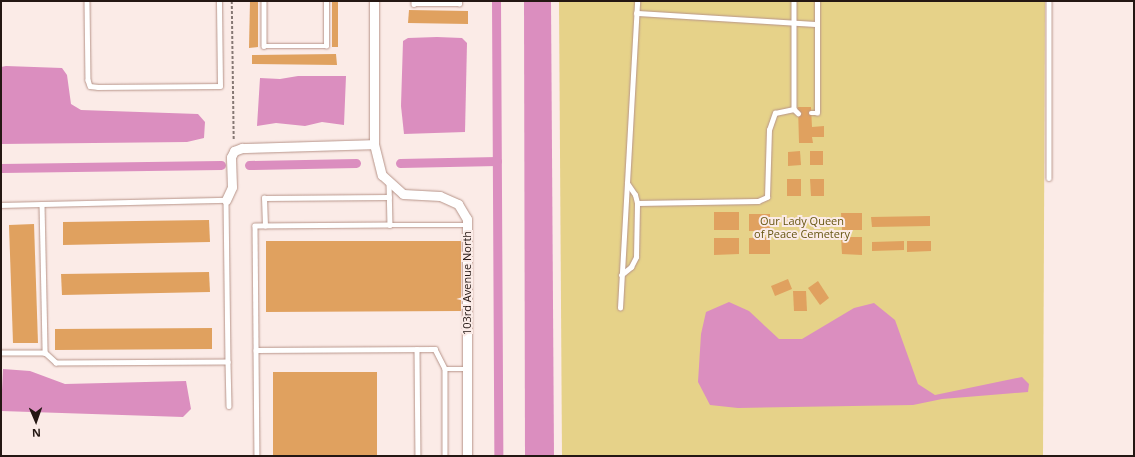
<!DOCTYPE html>
<style>
body{margin:0}
#map{position:relative;width:1135px;height:457px;overflow:hidden;background:#fbebe7;font-family:"Open Sans",sans-serif}
div>[style]{position:absolute}
[style*='--x']{left:calc(var(--x)*1px);top:calc(var(--y)*1px);width:calc(var(--w)*1px);rotate:calc(var(--a)*1deg)}
.green>*{inset:0;background:#e6d289}
.water>*{inset:0;background:#db8ebf}
.canal>*{height:9px;margin:-4.5px;padding:0 4.5px;transform-origin:4.5px;border-radius:4.5px;background:#db8ebf}
.building>*{inset:0;background:#e0a15f}
.path>*{height:1.5px;margin-top:-0.75px;transform-origin:0;background:repeating-linear-gradient(90deg,#857773 0 3px,transparent 0 5px)}
.roads{filter:drop-shadow(0 0 1px #b79489) drop-shadow(0 0 1px #b79489)}
.service>*{height:4.5px;margin:-2.25px;padding:0 2.25px;transform-origin:2.25px;border-radius:2.25px;background:#fff}
.minor>*{height:9px;margin:-4.5px;padding:0 4.5px;transform-origin:4.5px;border-radius:4.5px;background:#fff}
span{translate:-50% -50%;white-space:nowrap;text-align:center;line-height:1.15;-webkit-text-stroke:4px #fbebe7;paint-order:stroke}
.park-label{font-size:11px;color:#651}
.street-label{font-size:11px;color:#241713}
.frame{position:absolute;inset:0;border:2px solid #241713;pointer-events:none}
.north{position:absolute;left:16px;top:401px;width:40px;height:40px;-webkit-text-stroke:3px #fbebe7;paint-order:stroke;rotate:178deg;font-size:11px;font-weight:700;line-height:16px;text-align:center;color:#241713}
.north::after{content:'';display:block;margin:auto;width:14px;height:18px;background:#241713;clip-path:polygon(50% 0,100% 100%,50% 72%,0 100%)}
</style>
<div id="map">
<div class="green">
<i style="clip-path:polygon(559px 1px,1045px 1px,1043px 456px,562px 456px)"></i>
</div>
<div class="water">
<i style="clip-path:polygon(524px 1px,551px 1px,554px 456px,525px 456px)"></i>
<i style="clip-path:polygon(437px 37px,462px 38px,467px 43px,465px 132px,404px 134px,401px 106px,403px 41px,408px 38px)"></i>
<i style="clip-path:polygon(6px 66px,62px 68px,67px 75px,71px 104px,81px 110px,198px 114px,205px 122px,204px 138px,187px 142px,1px 144px,1px 67px)"></i>
<i style="clip-path:polygon(298px 76px,346px 76px,344px 125px,322px 122px,305px 126px,276px 123px,257px 126px,260px 78px,280px 79px)"></i>
<i style="clip-path:polygon(729px 302px,749px 311px,779px 339px,802px 339px,854px 308px,874px 303px,895px 320px,918px 384px,935px 395px,1022px 377px,1029px 384px,1028px 392px,942px 399px,913px 405px,738px 408px,710px 405px,698px 382px,701px 334px,706px 312px)"></i>
<i style="clip-path:polygon(3px 369px,30px 371px,65px 384px,186px 381px,191px 409px,183px 417px,1px 411px)"></i>
</div>
<div class="canal">
<i style="--x:496;--y:1;--w:455;--a:89.7"></i>
<i style="--x:400;--y:163;--w:97;--a:-1.2"></i>
<i style="--x:249;--y:165;--w:107;--a:-1.1"></i>
<i style="--x:1;--y:168;--w:220;--a:-0.8"></i>
</div>
<div class="building">
<i style="clip-path:polygon(250px 1px,258px 1px,258px 47px,249px 48px)"></i>
<i style="clip-path:polygon(332px 1px,338px 1px,338px 47px,332px 47px)"></i>
<i style="clip-path:polygon(409px 10px,468px 11px,468px 24px,408px 23px)"></i>
<i style="clip-path:polygon(336px 54px,337px 65px,252px 64px,252px 55px)"></i>
<i style="clip-path:polygon(798px 107px,811px 107px,812px 127px,824px 126px,824px 137px,812px 137px,813px 143px,799px 143px)"></i>
<i style="clip-path:polygon(800px 151px,801px 165px,788px 166px,788px 152px)"></i>
<i style="clip-path:polygon(810px 151px,823px 151px,823px 165px,810px 165px)"></i>
<i style="clip-path:polygon(787px 179px,801px 179px,801px 196px,787px 196px)"></i>
<i style="clip-path:polygon(810px 179px,824px 179px,824px 196px,811px 196px)"></i>
<i style="clip-path:polygon(714px 212px,739px 212px,739px 230px,714px 230px)"></i>
<i style="clip-path:polygon(841px 213px,862px 213px,862px 230px,842px 230px)"></i>
<i style="clip-path:polygon(749px 214px,770px 214px,770px 231px,749px 231px)"></i>
<i style="clip-path:polygon(930px 216px,930px 226px,872px 227px,871px 217px)"></i>
<i style="clip-path:polygon(209px 220px,210px 242px,63px 245px,63px 222px)"></i>
<i style="clip-path:polygon(34px 224px,38px 343px,13px 343px,9px 225px)"></i>
<i style="clip-path:polygon(770px 237px,770px 254px,749px 254px,749px 238px)"></i>
<i style="clip-path:polygon(841px 237px,862px 237px,862px 255px,842px 254px)"></i>
<i style="clip-path:polygon(714px 238px,739px 238px,739px 254px,714px 255px)"></i>
<i style="clip-path:polygon(266px 241px,461px 241px,461px 311px,266px 312px)"></i>
<i style="clip-path:polygon(904px 241px,904px 250px,872px 251px,872px 242px)"></i>
<i style="clip-path:polygon(907px 241px,931px 241px,931px 251px,907px 252px)"></i>
<i style="clip-path:polygon(209px 272px,210px 292px,62px 295px,61px 274px)"></i>
<i style="clip-path:polygon(788px 279px,792px 289px,775px 296px,771px 286px)"></i>
<i style="clip-path:polygon(818px 281px,829px 298px,820px 305px,808px 288px)"></i>
<i style="clip-path:polygon(793px 291px,806px 291px,807px 311px,794px 311px)"></i>
<i style="clip-path:polygon(212px 328px,212px 349px,55px 350px,55px 329px)"></i>
<i style="clip-path:polygon(273px 372px,377px 372px,377px 456px,273px 456px)"></i>
</div>
<div class="path">
<i style="--x:232;--y:1;--w:140;--a:89.2"></i>
</div>
<div class="roads">
<div class="service">
<i style="--x:87;--y:1;--w:79;--a:89.3"></i>
<i style="--x:88;--y:80;--w:6;--a:72"></i>
<i style="--x:90;--y:86;--w:8;--a:7"></i>
<i style="--x:98;--y:87;--w:122;--a:-0.5"></i>
<i style="--x:220;--y:86;--w:85;--a:-90.7"></i>
<i style="--x:264;--y:1;--w:45;--a:90"></i>
<i style="--x:264;--y:46;--w:62;--a:0"></i>
<i style="--x:326;--y:46;--w:45;--a:-90"></i>
<i style="--x:414;--y:1;--w:3;--a:90"></i>
<i style="--x:414;--y:4;--w:45;--a:0"></i>
<i style="--x:459;--y:4;--w:3;--a:-90"></i>
<i style="--x:794;--y:1;--w:108;--a:90"></i>
<i style="--x:794;--y:109;--w:6;--a:45"></i>
<i style="--x:1049;--y:1;--w:177;--a:90"></i>
<i style="--x:636;--y:13;--w:181;--a:3.5"></i>
<i style="--x:811;--y:113;--w:6;--a:0"></i>
<i style="--x:817;--y:113;--w:112;--a:-90"></i>
<i style="--x:389;--y:182;--w:43;--a:88.7"></i>
<i style="--x:390;--y:225;--w:135;--a:179.6"></i>
<i style="--x:255;--y:226;--w:124;--a:89.5"></i>
<i style="--x:256;--y:350;--w:179;--a:-0.3"></i>
<i style="--x:435;--y:349;--w:22;--a:63"></i>
<i style="--x:445;--y:369;--w:87;--a:90"></i>
<i style="--x:637;--y:203;--w:121;--a:-0.9"></i>
<i style="--x:758;--y:201;--w:10;--a:-24"></i>
<i style="--x:767;--y:197;--w:67;--a:-88.3"></i>
<i style="--x:769;--y:130;--w:18;--a:-71"></i>
<i style="--x:775;--y:113;--w:19;--a:-12"></i>
<i style="--x:42;--y:204;--w:149;--a:88.8"></i>
<i style="--x:1;--y:205;--w:225;--a:-1.3"></i>
<i style="--x:226;--y:200;--w:162;--a:89.3"></i>
<i style="--x:228;--y:362;--w:172;--a:179.7"></i>
<i style="--x:56;--y:363;--w:15;--a:-138"></i>
<i style="--x:45;--y:353;--w:44;--a:180"></i>
<i style="--x:390;--y:225;--w:77;--a:0"></i>
<i style="--x:265;--y:226;--w:28;--a:-92"></i>
<i style="--x:264;--y:198;--w:125;--a:-0.5"></i>
<i style="--x:621;--y:275;--w:13;--a:-39"></i>
<i style="--x:631;--y:267;--w:11;--a:-63"></i>
<i style="--x:636;--y:257;--w:54;--a:-88.9"></i>
<i style="--x:637;--y:203;--w:8;--a:-104"></i>
<i style="--x:635;--y:195;--w:14;--a:-124"></i>
<i style="--x:620;--y:308;--w:307;--a:-86.8"></i>
<i style="--x:417;--y:349;--w:107;--a:89.5"></i>
<i style="--x:256;--y:350;--w:106;--a:89.5"></i>
<i style="--x:228;--y:362;--w:44;--a:88.7"></i>
<i style="--x:445;--y:369;--w:22;--a:0"></i>
</div>
<div class="minor">
<i style="--x:374;--y:1;--w:143;--a:90"></i>
<i style="--x:374;--y:144;--w:32;--a:76"></i>
<i style="--x:382;--y:175;--w:28;--a:42"></i>
<i style="--x:403;--y:194;--w:37;--a:3"></i>
<i style="--x:440;--y:196;--w:20;--a:24"></i>
<i style="--x:458;--y:204;--w:17;--a:59"></i>
<i style="--x:467;--y:219;--w:237;--a:90"></i>
<i style="--x:226;--y:200;--w:14;--a:-65"></i>
<i style="--x:232;--y:187;--w:30;--a:-92"></i>
<i style="--x:231;--y:157;--w:7;--a:-63"></i>
<i style="--x:234;--y:151;--w:9;--a:-21"></i>
<i style="--x:242;--y:148;--w:132;--a:-1.7"></i>
</div>
</div>
<div class="park-label">
<span style="left:802px;top:228px">Our Lady Queen<br>of Peace Cemetery</span>
</div>
<div class="street-label">
<span style="left:467px;top:283px;rotate:-90deg">103rd Avenue North</span>
</div>
<div class="frame"></div>
<div class="north">N</div>
</div>
